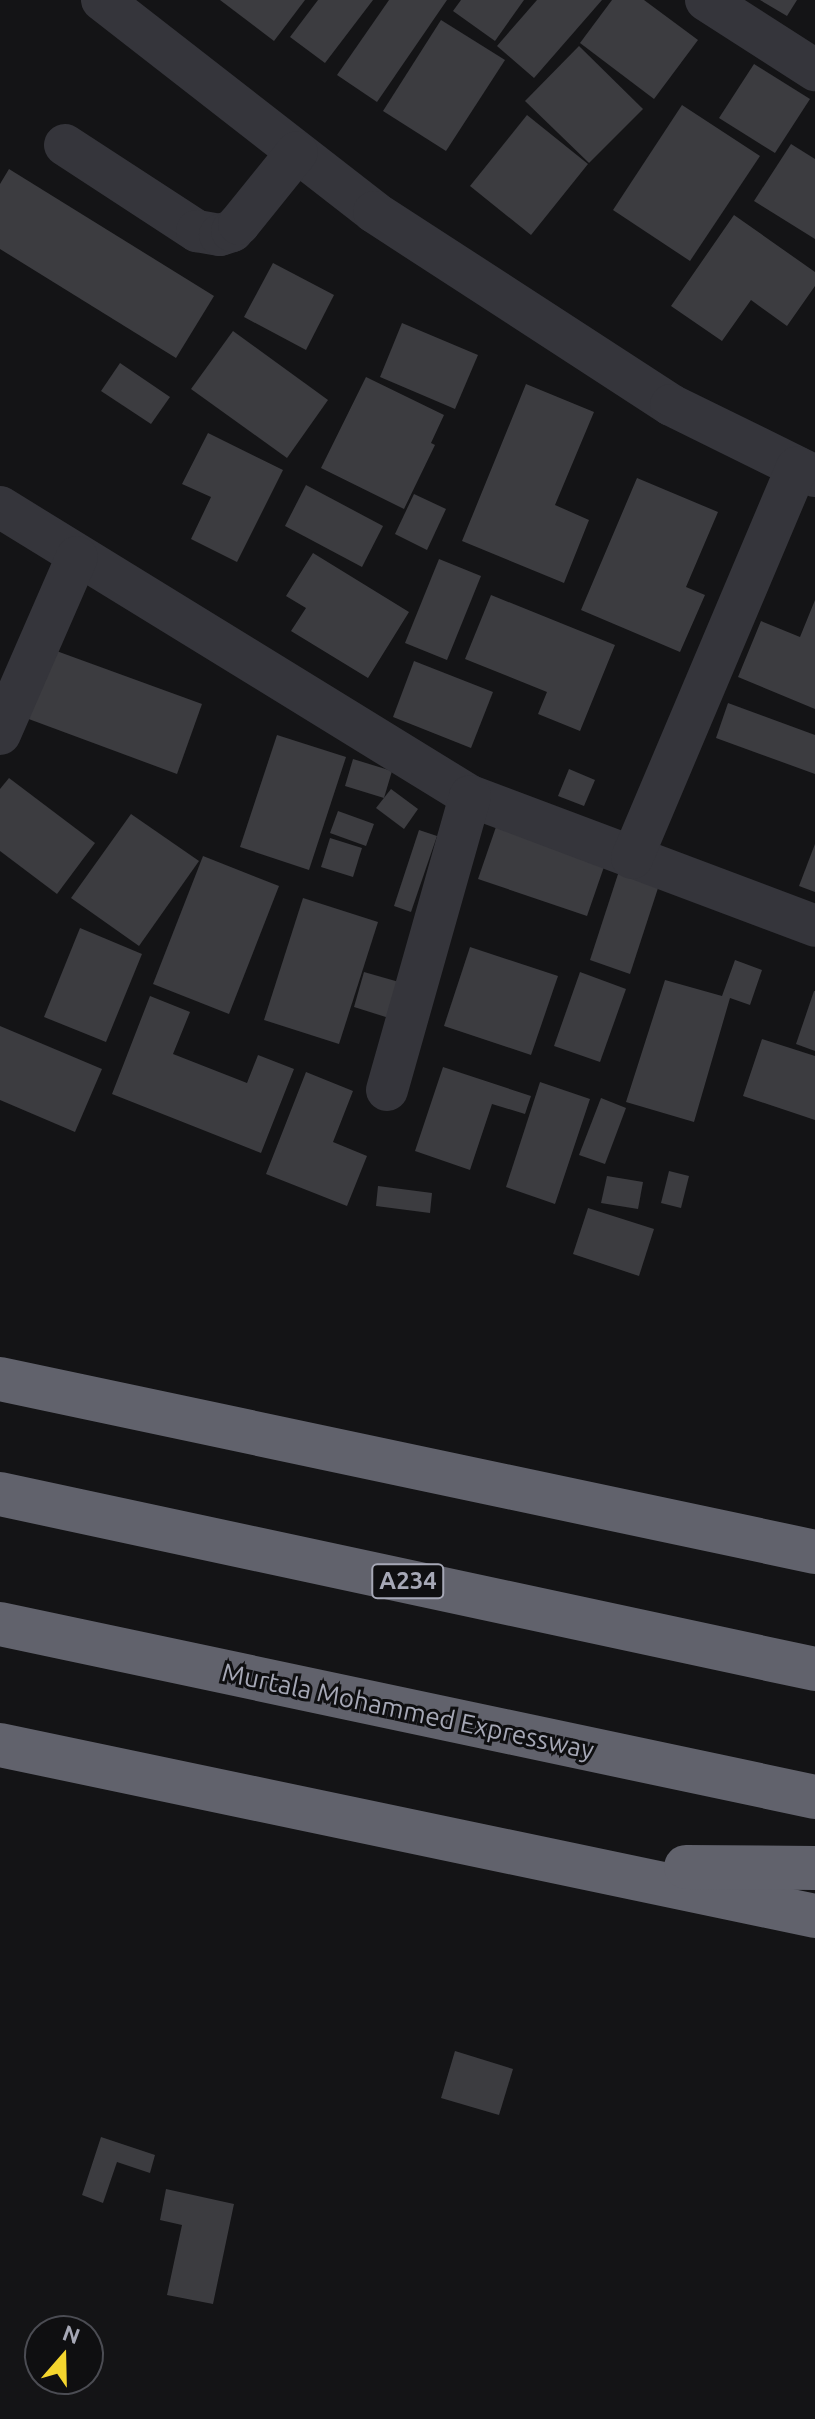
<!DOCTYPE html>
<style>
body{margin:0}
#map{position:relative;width:815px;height:2419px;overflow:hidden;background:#141416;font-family:Ubuntu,sans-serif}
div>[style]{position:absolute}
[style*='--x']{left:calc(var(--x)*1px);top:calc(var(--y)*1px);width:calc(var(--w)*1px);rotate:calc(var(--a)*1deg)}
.building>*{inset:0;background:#3c3c40}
.minor>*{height:42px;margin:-21px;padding:0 21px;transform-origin:21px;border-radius:21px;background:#35353b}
.highway>*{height:44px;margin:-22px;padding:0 22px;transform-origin:22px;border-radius:22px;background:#61626c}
span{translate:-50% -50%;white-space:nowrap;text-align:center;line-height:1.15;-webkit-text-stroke:6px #0f0f11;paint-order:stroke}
.shield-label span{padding:2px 6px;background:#0f0f11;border:2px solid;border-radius:6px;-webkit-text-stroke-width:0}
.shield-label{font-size:24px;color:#a6a8b6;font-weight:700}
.street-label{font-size:26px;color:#a6a8b6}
.north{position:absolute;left:24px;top:2315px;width:80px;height:80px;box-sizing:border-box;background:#0f0f11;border:2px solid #4b4c53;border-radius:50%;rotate:20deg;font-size:22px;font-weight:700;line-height:32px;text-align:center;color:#a6a8b6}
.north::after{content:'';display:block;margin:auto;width:28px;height:36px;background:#f4d52e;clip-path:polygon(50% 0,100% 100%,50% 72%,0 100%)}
</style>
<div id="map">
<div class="building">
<i style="clip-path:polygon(220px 0,305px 0,274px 41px)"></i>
<i style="clip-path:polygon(318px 0,373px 0,325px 63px,290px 37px)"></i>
<i style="clip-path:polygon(389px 0,447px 0,377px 102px,337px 75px)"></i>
<i style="clip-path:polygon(461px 0,524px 0,495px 41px,453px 11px)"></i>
<i style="clip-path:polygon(537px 0,602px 0,534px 78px,497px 46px)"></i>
<i style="clip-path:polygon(612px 0,644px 0,698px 40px,654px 99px,580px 43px)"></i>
<i style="clip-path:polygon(760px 0,797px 0,787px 16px)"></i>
<i style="clip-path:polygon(441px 20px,505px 60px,446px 151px,383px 111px)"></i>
<i style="clip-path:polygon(579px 46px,643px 109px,589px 163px,525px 101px)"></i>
<i style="clip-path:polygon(754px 64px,810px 99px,775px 153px,719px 118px)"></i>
<i style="clip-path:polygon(682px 105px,760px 156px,690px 261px,613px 210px)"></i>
<i style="clip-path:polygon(527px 115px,588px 164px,531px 235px,470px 186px)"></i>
<i style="clip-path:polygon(791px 144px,815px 159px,815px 239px,754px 201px)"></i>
<i style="clip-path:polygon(9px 169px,214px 296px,176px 358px,0 249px,0 184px)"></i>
<i style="clip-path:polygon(734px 215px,815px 272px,815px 286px,787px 326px,751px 300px,722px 341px,671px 306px)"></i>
<i style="clip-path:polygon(273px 263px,334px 295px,306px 350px,244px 317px)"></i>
<i style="clip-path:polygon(402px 323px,478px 355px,455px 409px,380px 377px)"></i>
<i style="clip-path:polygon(233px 331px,328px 400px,287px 458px,191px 389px)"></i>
<i style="clip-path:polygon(120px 363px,170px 397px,151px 424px,101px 391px)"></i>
<i style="clip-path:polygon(366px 377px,444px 415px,431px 443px,435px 445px,404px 509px,321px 468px)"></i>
<i style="clip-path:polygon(526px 384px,594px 412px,555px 505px,589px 520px,564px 583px,462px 541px)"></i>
<i style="clip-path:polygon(208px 433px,283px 470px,237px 562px,191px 539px,211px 497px,182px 484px)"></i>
<i style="clip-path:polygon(637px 478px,718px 512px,686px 587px,705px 595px,680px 652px,581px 610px)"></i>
<i style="clip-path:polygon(306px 485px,383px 526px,362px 567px,285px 526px)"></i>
<i style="clip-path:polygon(414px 494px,446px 509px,427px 550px,395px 534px)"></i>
<i style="clip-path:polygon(313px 553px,409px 612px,368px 678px,291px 631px,306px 608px,286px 596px)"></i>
<i style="clip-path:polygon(439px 559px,481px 576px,447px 660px,405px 643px)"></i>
<i style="clip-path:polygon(491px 595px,615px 645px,580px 731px,538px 714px,547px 692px,465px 659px)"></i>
<i style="clip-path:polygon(815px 600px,815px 709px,738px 677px,761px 621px,800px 637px)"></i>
<i style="clip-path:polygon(51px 649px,202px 704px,177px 774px,26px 718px)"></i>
<i style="clip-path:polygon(414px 661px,493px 692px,471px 748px,393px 717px)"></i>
<i style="clip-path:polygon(728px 703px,815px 735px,815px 774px,716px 738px)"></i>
<i style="clip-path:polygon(277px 735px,346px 757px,309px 870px,240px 847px)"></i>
<i style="clip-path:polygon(353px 759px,392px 771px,384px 798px,345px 786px)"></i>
<i style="clip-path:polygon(569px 769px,595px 780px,584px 806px,558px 796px)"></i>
<i style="clip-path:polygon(9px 778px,95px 843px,57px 894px,0 851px,0 789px)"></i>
<i style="clip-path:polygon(391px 789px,418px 809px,404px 829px,376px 808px)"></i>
<i style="clip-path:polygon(338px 811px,374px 824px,366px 846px,330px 833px)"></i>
<i style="clip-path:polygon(131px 814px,199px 861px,139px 946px,71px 898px)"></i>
<i style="clip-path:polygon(497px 824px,606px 861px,587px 916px,478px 879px)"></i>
<i style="clip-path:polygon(419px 830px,437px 836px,411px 912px,394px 906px)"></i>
<i style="clip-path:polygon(330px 838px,362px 848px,353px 877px,321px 867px)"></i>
<i style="clip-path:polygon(815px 844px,815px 892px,799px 886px)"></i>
<i style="clip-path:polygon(203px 856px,279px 886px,229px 1014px,153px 984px)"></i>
<i style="clip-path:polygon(619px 871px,659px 885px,630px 974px,590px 960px)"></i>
<i style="clip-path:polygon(303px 898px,378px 922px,339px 1044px,264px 1020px)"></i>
<i style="clip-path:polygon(80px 928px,142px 954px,106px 1042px,44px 1017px)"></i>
<i style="clip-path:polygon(470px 947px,558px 976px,531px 1055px,444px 1026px)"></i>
<i style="clip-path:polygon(735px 960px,762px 970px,750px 1005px,730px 998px,694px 1122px,626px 1102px,665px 980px,722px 996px)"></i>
<i style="clip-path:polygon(364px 972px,399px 982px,389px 1018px,354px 1007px)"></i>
<i style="clip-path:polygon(580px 972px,626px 989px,600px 1062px,554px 1046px)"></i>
<i style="clip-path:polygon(814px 991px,815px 991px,815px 1051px,796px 1044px)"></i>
<i style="clip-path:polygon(150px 996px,190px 1012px,173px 1054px,247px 1083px,258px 1055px,294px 1069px,261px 1153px,112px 1094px)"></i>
<i style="clip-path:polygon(0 1026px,102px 1069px,75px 1132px,0 1100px)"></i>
<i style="clip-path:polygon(762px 1039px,815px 1056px,815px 1120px,743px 1096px)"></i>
<i style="clip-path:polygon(443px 1067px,531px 1096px,525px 1114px,492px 1104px,470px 1170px,415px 1151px)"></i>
<i style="clip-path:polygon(306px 1072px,353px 1091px,333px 1142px,367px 1156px,347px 1206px,266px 1174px)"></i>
<i style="clip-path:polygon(540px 1082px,590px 1099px,555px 1204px,506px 1187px)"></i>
<i style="clip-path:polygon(601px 1098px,626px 1108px,605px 1164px,579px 1155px)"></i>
<i style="clip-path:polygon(669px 1171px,689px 1176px,681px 1208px,661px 1203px)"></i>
<i style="clip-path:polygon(607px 1176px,643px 1182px,638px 1209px,601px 1203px)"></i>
<i style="clip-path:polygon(378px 1186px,432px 1193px,430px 1213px,376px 1206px)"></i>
<i style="clip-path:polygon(588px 1208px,654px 1229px,639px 1276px,573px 1254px)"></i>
<i style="clip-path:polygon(455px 2051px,513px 2069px,499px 2115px,441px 2098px)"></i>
<i style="clip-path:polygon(101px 2137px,155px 2155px,150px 2173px,117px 2162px,103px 2203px,82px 2195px)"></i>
<i style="clip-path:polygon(166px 2189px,234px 2204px,213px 2304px,167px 2295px,182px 2225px,160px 2220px)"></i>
</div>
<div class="minor">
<i style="--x:102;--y:0;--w:345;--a:37.9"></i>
<i style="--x:374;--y:212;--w:354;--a:33"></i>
<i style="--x:671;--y:405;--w:161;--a:26.2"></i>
<i style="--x:706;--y:0;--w:130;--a:32.7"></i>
<i style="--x:65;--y:145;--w:158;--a:33.1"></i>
<i style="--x:197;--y:231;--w:23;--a:10"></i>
<i style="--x:220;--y:235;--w:13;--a:-18"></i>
<i style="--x:232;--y:231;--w:10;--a:-45"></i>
<i style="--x:239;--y:224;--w:92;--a:-51.1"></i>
<i style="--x:0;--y:507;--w:552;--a:31.59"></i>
<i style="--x:470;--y:796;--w:369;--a:20.6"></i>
<i style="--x:0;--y:734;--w:193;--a:-66.5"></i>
<i style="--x:632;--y:858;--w:424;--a:-67.1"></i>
<i style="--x:387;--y:1090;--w:305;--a:-74.2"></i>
</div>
<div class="highway">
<i style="--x:0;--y:1379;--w:833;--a:11.98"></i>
<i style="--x:0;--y:1494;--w:834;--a:12.12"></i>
<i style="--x:0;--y:1624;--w:833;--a:11.98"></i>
<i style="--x:0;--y:1745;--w:833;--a:11.85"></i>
<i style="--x:686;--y:1867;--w:129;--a:0.4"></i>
</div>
<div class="shield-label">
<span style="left:408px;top:1581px">A234</span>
</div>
<div class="street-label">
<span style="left:408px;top:1711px;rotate:12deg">Murtala Mohammed Expressway</span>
</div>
<div class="north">N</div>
</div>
